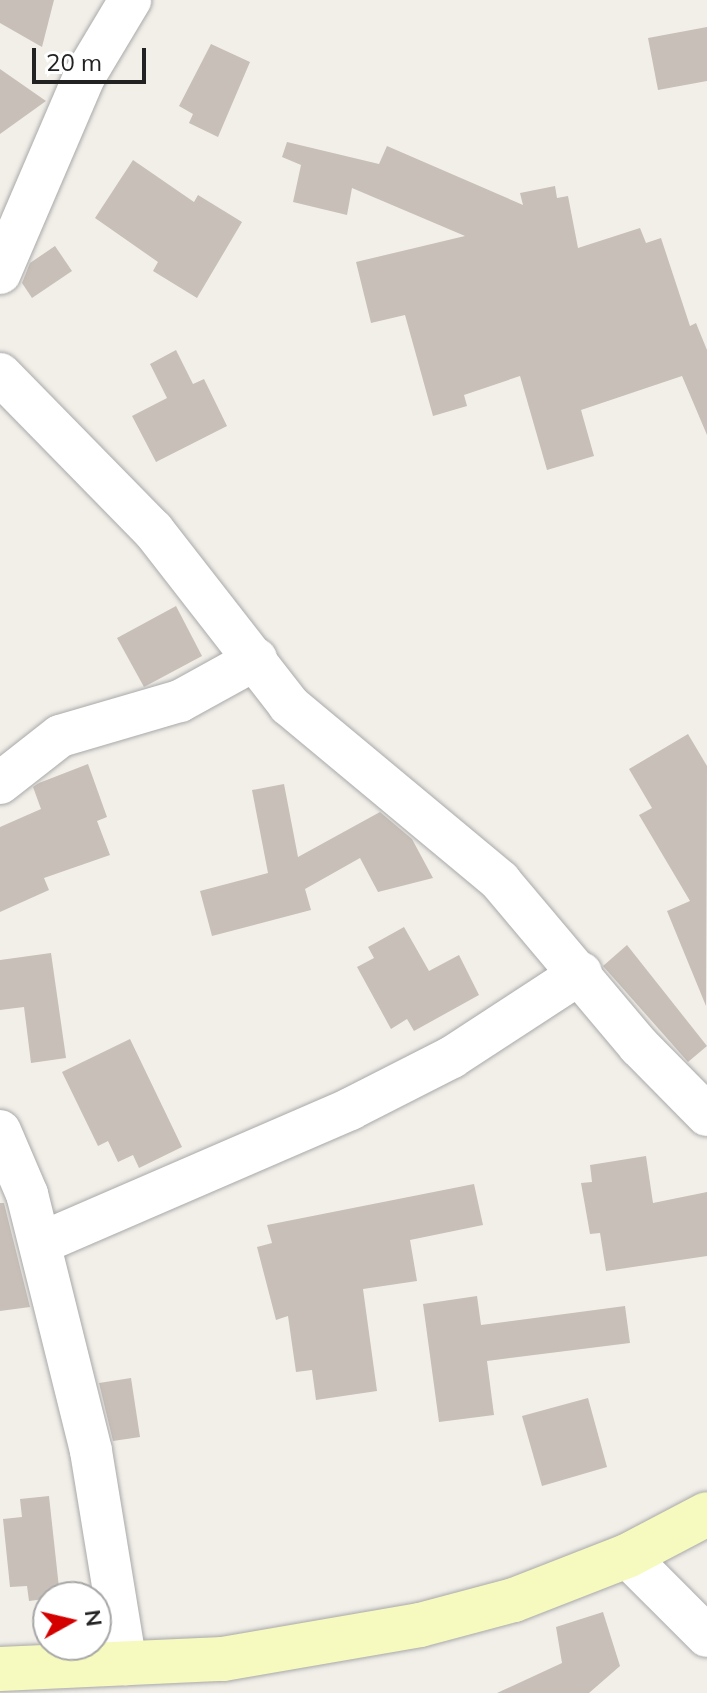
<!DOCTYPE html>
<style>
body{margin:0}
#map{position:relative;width:707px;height:1693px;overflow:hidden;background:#f2efe9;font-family:Mulish,sans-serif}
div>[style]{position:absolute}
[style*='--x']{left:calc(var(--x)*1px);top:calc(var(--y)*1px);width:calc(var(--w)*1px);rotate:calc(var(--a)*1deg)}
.building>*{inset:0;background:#c7bfb8}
.roads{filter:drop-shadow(0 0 2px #a9a9a9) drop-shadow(0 0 2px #a9a9a9)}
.street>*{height:42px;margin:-21px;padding:0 21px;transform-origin:21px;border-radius:21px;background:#fff}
.secondary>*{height:44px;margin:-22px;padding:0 22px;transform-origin:22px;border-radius:22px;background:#f7fabf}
span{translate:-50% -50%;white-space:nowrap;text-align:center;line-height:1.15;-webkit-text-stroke:6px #fff;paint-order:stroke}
.north{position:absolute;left:32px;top:1581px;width:80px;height:80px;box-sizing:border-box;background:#fff;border:2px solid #a7a7a7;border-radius:50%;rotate:82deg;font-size:22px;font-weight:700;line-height:32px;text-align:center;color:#222}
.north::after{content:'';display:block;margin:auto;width:28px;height:36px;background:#d40000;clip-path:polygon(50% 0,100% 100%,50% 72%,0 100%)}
.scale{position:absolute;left:32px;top:48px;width:114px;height:36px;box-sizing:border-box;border:4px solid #222;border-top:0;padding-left:10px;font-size:24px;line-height:28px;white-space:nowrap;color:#222;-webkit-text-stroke:6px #fff;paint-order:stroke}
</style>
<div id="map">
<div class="building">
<i style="clip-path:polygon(0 0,54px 0,42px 47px,0 23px)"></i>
<i style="clip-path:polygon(707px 27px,707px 81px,658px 90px,648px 38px)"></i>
<i style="clip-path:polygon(211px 44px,250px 62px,218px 137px,189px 123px,193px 114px,179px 106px)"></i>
<i style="clip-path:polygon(0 69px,46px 101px,0 134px)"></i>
<i style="clip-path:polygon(287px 142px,379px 164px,387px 146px,523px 205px,520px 193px,555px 186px,557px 198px,568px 196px,578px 248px,640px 228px,646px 243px,661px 238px,690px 326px,696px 323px,707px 350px,707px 435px,682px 376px,581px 410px,594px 456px,547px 470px,520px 376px,464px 395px,467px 406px,433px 416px,405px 315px,371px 323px,356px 262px,465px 236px,352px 188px,347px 215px,293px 202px,301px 165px,282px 157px)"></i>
<i style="clip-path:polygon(133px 160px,194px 202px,198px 195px,242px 222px,197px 298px,153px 271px,158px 262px,95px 218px)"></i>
<i style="clip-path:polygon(55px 246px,72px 271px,32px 298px,22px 283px,30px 263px)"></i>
<i style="clip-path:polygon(176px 350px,193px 384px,204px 379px,227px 426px,156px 462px,132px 416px,167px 398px,150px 364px)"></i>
<i style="clip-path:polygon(176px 606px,202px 656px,144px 687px,117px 638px)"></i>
<i style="clip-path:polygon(688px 734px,707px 766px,706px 1006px,667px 911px,690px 901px,639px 815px,652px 808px,629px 769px)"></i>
<i style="clip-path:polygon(88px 764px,107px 817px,97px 821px,110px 855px,44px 878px,49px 890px,0 912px,0 827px,41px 809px,33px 787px,39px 783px)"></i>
<i style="clip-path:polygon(284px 784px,298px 857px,380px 812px,412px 839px,433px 878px,378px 892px,360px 858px,305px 889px,311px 910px,212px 936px,200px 891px,268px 873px,252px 790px)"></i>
<i style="clip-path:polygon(404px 927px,429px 971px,459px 955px,479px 995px,414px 1031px,407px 1019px,391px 1029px,357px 967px,374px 958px,368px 947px)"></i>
<i style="clip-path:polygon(627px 945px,707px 1046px,688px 1062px,603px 966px)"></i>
<i style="clip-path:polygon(51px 953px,66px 1058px,31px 1063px,24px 1007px,0 1010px,0 960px)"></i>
<i style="clip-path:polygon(130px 1039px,182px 1147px,139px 1168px,133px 1155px,118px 1162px,108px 1141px,98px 1146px,62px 1072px)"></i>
<i style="clip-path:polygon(646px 1156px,653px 1203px,707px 1192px,707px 1256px,606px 1271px,600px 1233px,590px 1234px,581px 1183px,592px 1182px,590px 1165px)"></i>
<i style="clip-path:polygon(474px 1184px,483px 1225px,410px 1240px,417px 1281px,363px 1289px,377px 1391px,316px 1400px,312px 1370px,296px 1372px,288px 1316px,276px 1320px,257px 1247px,272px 1243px,267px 1225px)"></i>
<i style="clip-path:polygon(0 1203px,4px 1203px,30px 1307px,0 1311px)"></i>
<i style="clip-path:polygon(477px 1296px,481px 1325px,625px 1306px,630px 1343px,487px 1361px,494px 1415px,439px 1422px,423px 1304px)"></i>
<i style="clip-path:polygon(131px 1378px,140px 1437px,113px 1441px,99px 1383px)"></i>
<i style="clip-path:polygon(588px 1398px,607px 1467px,542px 1486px,522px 1416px)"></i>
<i style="clip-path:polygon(49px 1496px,60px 1597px,29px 1601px,27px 1586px,10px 1587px,3px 1519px,22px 1517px,20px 1499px)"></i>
<i style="clip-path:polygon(603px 1612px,620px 1666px,589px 1693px,497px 1693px,562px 1663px,556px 1627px)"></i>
</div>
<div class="roads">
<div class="street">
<i style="--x:0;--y:273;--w:213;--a:-66.8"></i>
<i style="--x:84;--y:77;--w:90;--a:-59.1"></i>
<i style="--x:0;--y:374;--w:219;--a:45.6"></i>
<i style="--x:153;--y:530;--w:222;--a:52.1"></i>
<i style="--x:289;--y:705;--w:275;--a:39.8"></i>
<i style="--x:500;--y:881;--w:216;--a:49.9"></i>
<i style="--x:639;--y:1046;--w:97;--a:45.4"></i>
<i style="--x:0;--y:783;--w:76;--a:-38.1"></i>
<i style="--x:60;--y:736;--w:125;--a:-16.3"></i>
<i style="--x:180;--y:701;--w:87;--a:-28.9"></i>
<i style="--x:0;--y:1131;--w:69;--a:66.8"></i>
<i style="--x:27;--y:1194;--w:265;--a:76"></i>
<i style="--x:91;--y:1451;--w:216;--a:80.7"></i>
<i style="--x:41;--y:1243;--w:337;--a:-23.4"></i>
<i style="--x:350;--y:1109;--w:114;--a:-27"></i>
<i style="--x:452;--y:1057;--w:154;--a:-33.1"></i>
<i style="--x:627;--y:1556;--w:113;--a:45"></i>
</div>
<div class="secondary">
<i style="--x:0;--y:1669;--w:223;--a:-2.6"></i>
<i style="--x:223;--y:1659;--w:200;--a:-9.8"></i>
<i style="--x:420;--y:1625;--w:97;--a:-14.9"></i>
<i style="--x:514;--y:1600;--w:121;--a:-21.3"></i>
<i style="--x:627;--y:1556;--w:90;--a:-27.7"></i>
</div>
</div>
<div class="north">N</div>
<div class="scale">20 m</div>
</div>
